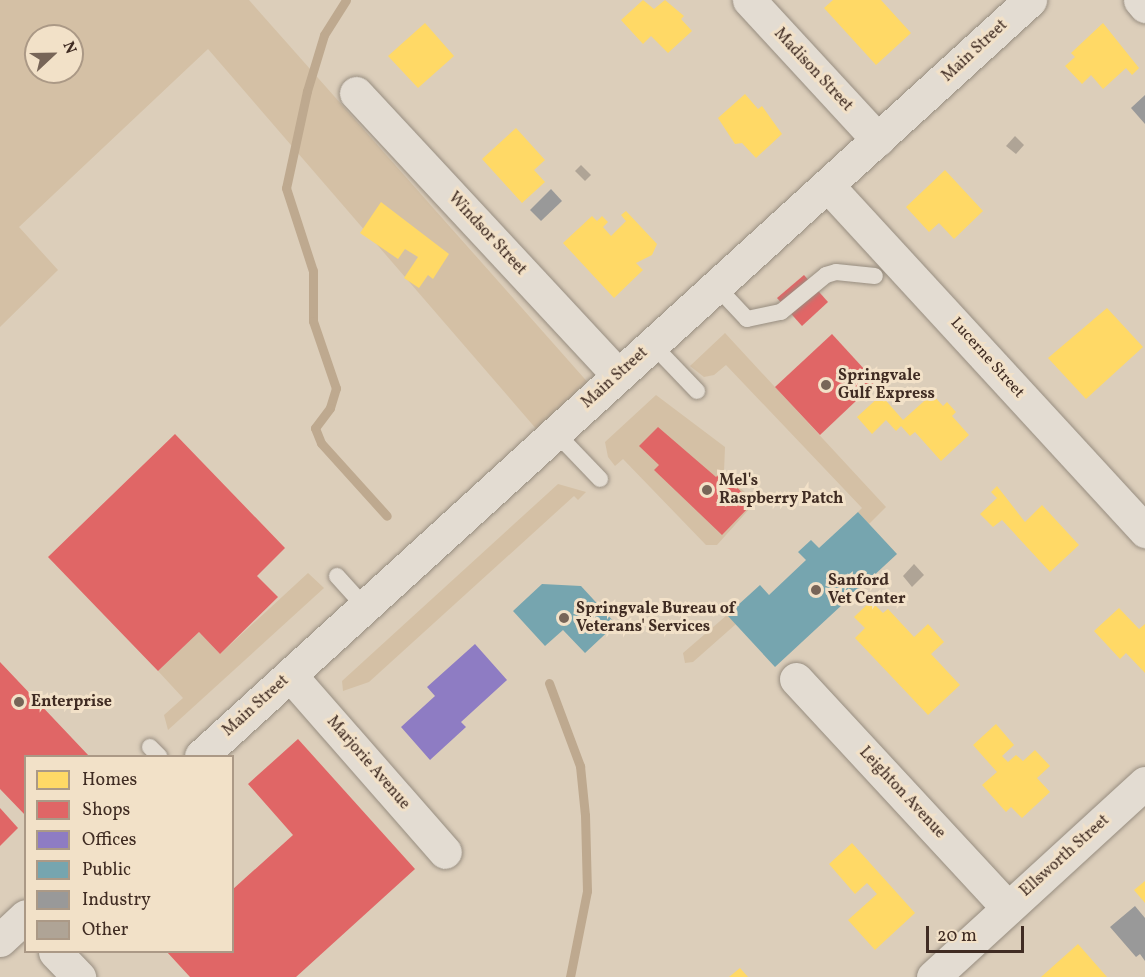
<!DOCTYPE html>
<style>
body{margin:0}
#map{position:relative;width:1145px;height:977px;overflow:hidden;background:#dcceba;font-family:Vollkorn,serif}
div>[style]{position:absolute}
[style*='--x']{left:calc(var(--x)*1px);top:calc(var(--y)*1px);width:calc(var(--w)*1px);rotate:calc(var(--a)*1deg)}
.green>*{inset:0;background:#d4c0a5}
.homes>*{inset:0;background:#ffd966}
.shops>*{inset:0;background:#e06666}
.offices>*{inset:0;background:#8e7cc3}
.public>*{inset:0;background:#76a5af}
.industry>*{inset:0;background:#999}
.stream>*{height:9px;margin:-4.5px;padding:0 4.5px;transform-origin:4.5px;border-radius:4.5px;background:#bea98f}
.building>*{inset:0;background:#afa496}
.roads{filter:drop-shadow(0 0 2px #978d80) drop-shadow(0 0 2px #978d80)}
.service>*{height:16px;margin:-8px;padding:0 8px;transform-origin:8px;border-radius:8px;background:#e3dcd2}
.minor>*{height:33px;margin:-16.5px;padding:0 16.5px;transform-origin:16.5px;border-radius:16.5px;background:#e3dcd2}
.secondary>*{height:33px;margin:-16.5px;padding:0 16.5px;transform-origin:16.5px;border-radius:16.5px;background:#e3dcd2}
.dots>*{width:16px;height:16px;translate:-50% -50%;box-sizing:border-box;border:3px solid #f2e1c8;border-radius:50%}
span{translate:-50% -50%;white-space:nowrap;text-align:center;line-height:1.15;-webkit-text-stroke:6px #f2e1c8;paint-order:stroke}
.street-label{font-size:16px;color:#402c23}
.poi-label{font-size:16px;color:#402c23;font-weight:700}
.left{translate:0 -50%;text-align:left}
.legend{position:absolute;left:24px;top:755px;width:210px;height:198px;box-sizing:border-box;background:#f2e1c8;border:2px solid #ab9986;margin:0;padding:8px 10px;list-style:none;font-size:18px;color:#402c23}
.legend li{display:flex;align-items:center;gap:12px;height:30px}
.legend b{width:30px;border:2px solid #ab9986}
.north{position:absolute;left:24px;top:24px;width:60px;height:60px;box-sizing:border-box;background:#f2e1c8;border:2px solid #ab9986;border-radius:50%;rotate:68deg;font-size:16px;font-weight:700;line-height:24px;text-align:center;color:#402c23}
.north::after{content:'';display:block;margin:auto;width:21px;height:27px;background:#776558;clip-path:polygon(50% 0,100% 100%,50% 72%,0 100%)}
.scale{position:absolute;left:926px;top:926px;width:98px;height:27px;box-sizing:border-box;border:3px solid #402c23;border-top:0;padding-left:8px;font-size:18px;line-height:21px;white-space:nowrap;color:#402c23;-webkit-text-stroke:4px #f2e1c8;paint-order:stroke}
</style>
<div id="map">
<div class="green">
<i style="clip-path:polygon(evenodd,0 0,249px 0,591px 386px,538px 431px,208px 49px,19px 227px,58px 270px,0 327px,0 0,36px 36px,72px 36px,72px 72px,36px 72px,36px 36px)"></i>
<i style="clip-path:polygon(725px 333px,886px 507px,869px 524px,858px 512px,862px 508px,726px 365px,714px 375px,704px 377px,690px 366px)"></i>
<i style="clip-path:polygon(656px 395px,725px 447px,724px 472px,749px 496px,755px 492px,760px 497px,717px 545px,706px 545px,623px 459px,615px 466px,608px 457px,605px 442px)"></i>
<i style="clip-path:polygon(558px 484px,586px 492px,578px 500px,574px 496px,369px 682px,343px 691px,342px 681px)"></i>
<i style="clip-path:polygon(308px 573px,324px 588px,168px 730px,164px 715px,183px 698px,158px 671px,199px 632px,220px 654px)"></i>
<i style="clip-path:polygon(727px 615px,736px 624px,693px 662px,685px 663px,683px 653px)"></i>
</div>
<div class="homes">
<i style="clip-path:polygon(643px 0,654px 9px,665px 0,684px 16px,681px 19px,692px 31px,668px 53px,651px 36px,643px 44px,621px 20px)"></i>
<i style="clip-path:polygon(833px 0,881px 0,911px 33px,876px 65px,824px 8px)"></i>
<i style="clip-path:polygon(425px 23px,454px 56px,418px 88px,388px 56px)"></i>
<i style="clip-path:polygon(1103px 23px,1139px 68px,1132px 75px,1126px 68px,1103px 89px,1091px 75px,1082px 84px,1065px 66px,1075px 57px,1071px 53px)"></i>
<i style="clip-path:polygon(745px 94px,758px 109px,762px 106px,782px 134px,756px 158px,742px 143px,735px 144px,718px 118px)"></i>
<i style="clip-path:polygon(516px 128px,545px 160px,534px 170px,545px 182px,522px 203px,482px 159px)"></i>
<i style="clip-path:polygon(945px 170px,983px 211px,954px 239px,939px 223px,929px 232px,906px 207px)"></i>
<i style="clip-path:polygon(381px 202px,449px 254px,433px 279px,428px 275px,419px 288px,404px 278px,418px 257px,405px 249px,398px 259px,360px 233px)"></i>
<i style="clip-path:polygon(626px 211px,657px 244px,652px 255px,636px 263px,643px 270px,614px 298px,563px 243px,592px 216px,597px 221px,602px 216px,608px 222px,603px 227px,611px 236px,626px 221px,621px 215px)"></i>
<i style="clip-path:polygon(1107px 308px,1143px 347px,1086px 399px,1048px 358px)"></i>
<i style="clip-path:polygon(932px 394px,943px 406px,947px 402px,956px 412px,952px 416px,969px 435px,941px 461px,915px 432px,910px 436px,901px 426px,896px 431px,886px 420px,872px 434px,857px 417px,881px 395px,903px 420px)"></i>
<i style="clip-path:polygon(997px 486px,1025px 522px,1042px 505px,1079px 545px,1050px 572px,1002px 520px,993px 527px,980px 514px,997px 498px,991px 492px)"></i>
<i style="clip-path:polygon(871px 601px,883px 613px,888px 609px,914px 637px,928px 624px,944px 642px,931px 654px,960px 685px,928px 715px,855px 638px,865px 628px,854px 617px)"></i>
<i style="clip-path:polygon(1119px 608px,1139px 629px,1145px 624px,1145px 673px,1126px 653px,1120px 659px,1094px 631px)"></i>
<i style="clip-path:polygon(996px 724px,1014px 745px,1002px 756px,1008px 762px,1016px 755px,1023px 761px,1035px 750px,1050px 766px,1037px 778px,1050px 792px,1022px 818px,1011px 807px,1006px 812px,982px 785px,997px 772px,973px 745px)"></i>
<i style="clip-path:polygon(852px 843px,915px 913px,875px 950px,848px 920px,877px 894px,867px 883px,855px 894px,829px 864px)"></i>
<i style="clip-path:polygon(1145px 881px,1145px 903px,1134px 890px)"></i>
<i style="clip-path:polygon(1078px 944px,1107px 977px,1041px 977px)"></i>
<i style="clip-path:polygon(740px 968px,748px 977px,729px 977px)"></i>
</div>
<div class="shops">
<i style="clip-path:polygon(804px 275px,828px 302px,802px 326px,777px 298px)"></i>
<i style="clip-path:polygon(832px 334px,876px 382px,820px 435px,775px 387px)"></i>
<i style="clip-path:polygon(658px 427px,716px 477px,721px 472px,753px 503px,722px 535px,654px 470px,659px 465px,639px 446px)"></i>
<i style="clip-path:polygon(175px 434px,285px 548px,257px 576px,278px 597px,220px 654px,199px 632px,158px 671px,48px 557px)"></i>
<i style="clip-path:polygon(0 662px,89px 756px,26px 756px,26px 816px,0 789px)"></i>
<i style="clip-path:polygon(298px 739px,415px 869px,296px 977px,190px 977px,167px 952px,232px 952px,232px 890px,293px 835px,248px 784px)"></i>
<i style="clip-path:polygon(0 808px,18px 828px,0 846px)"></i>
</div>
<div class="offices">
<i style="clip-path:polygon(475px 644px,507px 680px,461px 722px,466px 727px,430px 760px,401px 727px,435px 696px,427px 687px)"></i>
</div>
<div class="public">
<i style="clip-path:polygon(858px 512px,897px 554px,775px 667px,727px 615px,760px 585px,769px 595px,806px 560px,798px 552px,811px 540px,819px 548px)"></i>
<i style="clip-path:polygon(542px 584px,581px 586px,616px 624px,585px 653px,563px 630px,545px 646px,513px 611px)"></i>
</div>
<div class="industry">
<i style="clip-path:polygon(1145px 95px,1145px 124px,1131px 108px)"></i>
<i style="clip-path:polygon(551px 189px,562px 201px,541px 221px,530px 210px)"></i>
<i style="clip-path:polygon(1135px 906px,1145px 918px,1145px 961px,1140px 954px,1136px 957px,1110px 927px)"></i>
</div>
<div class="stream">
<i style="--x:346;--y:0;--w:41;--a:122.2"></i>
<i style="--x:324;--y:35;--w:59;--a:106.9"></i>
<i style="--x:307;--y:91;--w:99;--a:102.2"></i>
<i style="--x:286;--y:188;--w:87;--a:72"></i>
<i style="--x:313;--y:271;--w:50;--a:90"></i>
<i style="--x:313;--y:321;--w:71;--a:71.1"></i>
<i style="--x:336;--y:388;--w:21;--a:107"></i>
<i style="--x:330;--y:408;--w:25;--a:127"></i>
<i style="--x:315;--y:428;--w:16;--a:68"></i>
<i style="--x:321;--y:443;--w:98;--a:47.9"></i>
<i style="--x:549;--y:683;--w:89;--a:69.5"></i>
<i style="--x:580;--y:766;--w:49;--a:84.2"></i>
<i style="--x:585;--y:815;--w:76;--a:88.5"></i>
<i style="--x:587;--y:891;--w:88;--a:101.2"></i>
</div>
<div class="building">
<i style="clip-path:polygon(1015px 136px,1024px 145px,1016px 154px,1006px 146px)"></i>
<i style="clip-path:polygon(581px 165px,591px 175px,585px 181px,575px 171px)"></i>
<i style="clip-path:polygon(914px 564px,924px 575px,912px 587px,903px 576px)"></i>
</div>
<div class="roads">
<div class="service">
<i style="--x:716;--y:286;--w:45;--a:46.8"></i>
<i style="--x:747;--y:319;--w:35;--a:-12"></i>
<i style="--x:781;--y:312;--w:58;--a:-39.4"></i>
<i style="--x:826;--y:275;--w:10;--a:-17"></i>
<i style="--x:836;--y:272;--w:39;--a:6"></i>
<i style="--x:652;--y:344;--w:65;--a:46.2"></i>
<i style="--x:555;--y:432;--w:65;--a:46.2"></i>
<i style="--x:337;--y:576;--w:42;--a:47.9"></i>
<i style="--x:150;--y:747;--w:13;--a:45"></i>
</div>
<div class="minor">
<i style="--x:749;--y:0;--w:190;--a:47.3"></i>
<i style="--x:1140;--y:0;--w:8;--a:50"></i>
<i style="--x:356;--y:93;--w:385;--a:47.1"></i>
<i style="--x:828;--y:186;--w:469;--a:47.4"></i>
<i style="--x:290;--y:675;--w:235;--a:48.8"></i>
<i style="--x:796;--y:679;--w:312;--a:47.2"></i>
<i style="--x:55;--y:952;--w:35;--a:46"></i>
<i style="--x:933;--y:977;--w:287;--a:-42.5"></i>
</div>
<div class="secondary">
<i style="--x:201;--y:756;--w:1122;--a:-42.36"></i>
<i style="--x:0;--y:940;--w:35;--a:-43"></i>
</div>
</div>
<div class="dots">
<i style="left:826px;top:385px;background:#776558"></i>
<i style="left:707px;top:490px;background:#776558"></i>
<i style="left:816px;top:590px;background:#776558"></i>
<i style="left:564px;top:618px;background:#776558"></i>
<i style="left:19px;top:702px;background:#776558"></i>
</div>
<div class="street-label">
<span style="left:975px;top:51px;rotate:-43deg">Main Street</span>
<span style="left:813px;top:70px;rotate:47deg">Madison Street</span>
<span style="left:487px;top:234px;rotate:47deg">Windsor Street</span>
<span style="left:987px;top:358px;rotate:48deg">Lucerne Street</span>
<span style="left:615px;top:378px;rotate:-42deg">Main Street</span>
<span style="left:256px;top:706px;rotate:-42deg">Main Street</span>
<span style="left:368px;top:763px;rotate:49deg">Marjorie Avenue</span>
<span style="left:902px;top:793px;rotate:47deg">Leighton Avenue</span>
<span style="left:1065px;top:856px;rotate:-42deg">Ellsworth Street</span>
</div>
<div class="poi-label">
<span class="left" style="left:838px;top:385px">Springvale<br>Gulf Express</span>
<span class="left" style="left:719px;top:490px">Mel's<br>Raspberry Patch</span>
<span class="left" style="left:828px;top:590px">Sanford<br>Vet Center</span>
<span class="left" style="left:576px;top:618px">Springvale Bureau of<br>Veterans' Services</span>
<span class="left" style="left:31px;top:702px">Enterprise</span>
</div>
<ul class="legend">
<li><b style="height:16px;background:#ffd966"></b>Homes</li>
<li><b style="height:16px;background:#e06666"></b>Shops</li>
<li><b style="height:16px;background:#8e7cc3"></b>Offices</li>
<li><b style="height:16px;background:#76a5af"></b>Public</li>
<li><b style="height:16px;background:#999"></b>Industry</li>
<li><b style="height:16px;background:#afa496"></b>Other</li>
</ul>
<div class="north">N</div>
<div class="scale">20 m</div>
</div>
